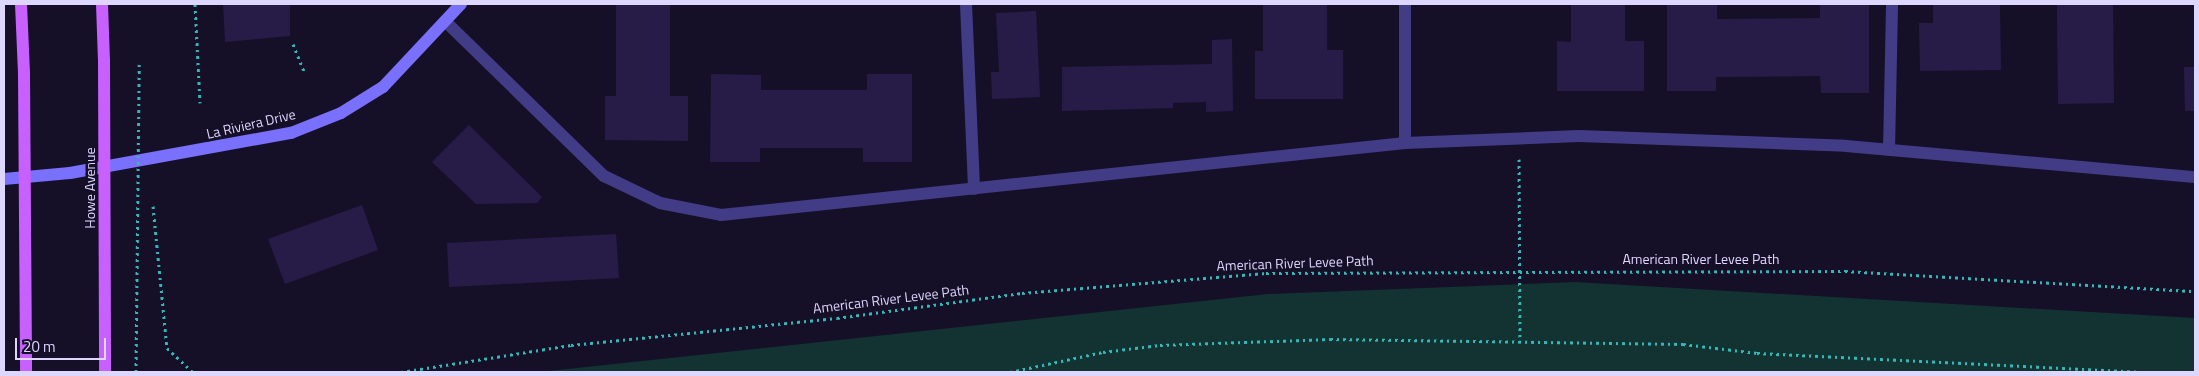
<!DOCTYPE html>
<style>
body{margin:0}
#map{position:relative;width:2199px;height:376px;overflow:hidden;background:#151028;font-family:"Titillium Web",sans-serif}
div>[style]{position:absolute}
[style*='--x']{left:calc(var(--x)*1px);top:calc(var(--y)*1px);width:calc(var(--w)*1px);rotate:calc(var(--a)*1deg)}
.green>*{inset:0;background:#133232}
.building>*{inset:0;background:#271c48}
.path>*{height:3px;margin-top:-1.5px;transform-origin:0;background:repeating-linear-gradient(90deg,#32b8b6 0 2.5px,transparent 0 6.5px)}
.lane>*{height:12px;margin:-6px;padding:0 6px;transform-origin:6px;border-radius:6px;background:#423c86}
.secondary>*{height:12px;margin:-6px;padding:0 6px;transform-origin:6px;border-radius:6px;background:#7970fd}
.primary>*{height:12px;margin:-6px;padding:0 6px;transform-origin:6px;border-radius:6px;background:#c860fd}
.path-bridge>*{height:3px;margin-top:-1.5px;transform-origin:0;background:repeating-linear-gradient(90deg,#32b8b6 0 2.5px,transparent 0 6.5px)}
.primary-bridge>*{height:12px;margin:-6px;padding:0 6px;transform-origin:6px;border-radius:6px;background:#c860fd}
span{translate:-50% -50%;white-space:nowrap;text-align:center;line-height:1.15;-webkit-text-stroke:5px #151028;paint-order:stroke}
.street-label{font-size:14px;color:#ddd7fe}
.frame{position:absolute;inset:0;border:5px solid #ddd7fe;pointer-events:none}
.scale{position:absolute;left:15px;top:338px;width:91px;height:22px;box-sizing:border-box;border:2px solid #ddd7fe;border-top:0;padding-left:6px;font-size:15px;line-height:18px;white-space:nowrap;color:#ddd7fe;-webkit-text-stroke:4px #151028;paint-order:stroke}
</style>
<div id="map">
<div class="green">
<i style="clip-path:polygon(1575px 282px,2195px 318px,2195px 372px,539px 372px,1268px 294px)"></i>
</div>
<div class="building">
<i style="clip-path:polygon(223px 4px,290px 4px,290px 36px,225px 42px)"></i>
<i style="clip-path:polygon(616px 4px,670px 4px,670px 96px,688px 96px,688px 141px,605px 140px,605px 96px,616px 96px)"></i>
<i style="clip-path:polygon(1263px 4px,1327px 4px,1327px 50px,1343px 50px,1343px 99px,1255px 99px,1255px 51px,1263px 51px)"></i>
<i style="clip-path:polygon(1571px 4px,1625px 4px,1625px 41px,1644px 41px,1644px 91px,1557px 91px,1557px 41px,1571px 42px)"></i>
<i style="clip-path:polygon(1933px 4px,2000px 4px,2001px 70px,1920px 71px,1919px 23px,1933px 23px)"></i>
<i style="clip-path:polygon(2057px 4px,2113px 4px,2114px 103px,2058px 104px)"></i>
<i style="clip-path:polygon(1667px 5px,1717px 5px,1717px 19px,1820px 18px,1820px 5px,1869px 5px,1869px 93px,1821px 93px,1820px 76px,1716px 77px,1716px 91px,1667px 91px)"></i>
<i style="clip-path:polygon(1036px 11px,1040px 97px,992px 99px,991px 72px,999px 72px,996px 13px)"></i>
<i style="clip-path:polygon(1232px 39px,1233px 111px,1206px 112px,1206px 102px,1173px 103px,1173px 108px,1062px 111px,1062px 67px,1212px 64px,1212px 40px)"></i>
<i style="clip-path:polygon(2184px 67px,2195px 67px,2195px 111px,2185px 111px)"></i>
<i style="clip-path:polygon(711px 74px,761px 75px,761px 90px,867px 90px,867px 74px,912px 74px,912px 162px,863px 162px,863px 148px,760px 148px,760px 162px,710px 162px)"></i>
<i style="clip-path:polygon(469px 125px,542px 197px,537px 203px,476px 204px,432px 162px)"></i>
<i style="clip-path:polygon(362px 205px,378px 250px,285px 284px,268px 239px)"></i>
<i style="clip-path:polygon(616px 234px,619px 278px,449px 287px,447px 243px)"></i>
</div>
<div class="path">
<i style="--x:195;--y:4;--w:99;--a:87.1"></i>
<i style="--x:293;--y:44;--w:31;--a:68"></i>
<i style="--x:1519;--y:159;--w:182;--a:89.7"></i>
<i style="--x:153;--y:206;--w:143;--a:84.4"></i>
<i style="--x:167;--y:348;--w:35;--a:43"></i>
<i style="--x:401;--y:372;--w:172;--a:-9"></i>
<i style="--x:571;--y:345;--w:267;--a:-5.8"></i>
<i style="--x:837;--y:318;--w:187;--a:-7.7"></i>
<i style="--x:1022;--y:293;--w:245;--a:-4.7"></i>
<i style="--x:1266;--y:273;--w:579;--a:-0.2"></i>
<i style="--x:1845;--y:271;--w:351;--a:3.3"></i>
<i style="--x:1010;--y:372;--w:95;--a:-12.1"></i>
<i style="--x:1103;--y:352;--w:57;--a:-7"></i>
<i style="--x:1160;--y:345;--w:170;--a:-2"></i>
<i style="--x:1330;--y:339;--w:353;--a:0.8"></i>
<i style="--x:1683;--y:344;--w:75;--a:6.9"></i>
<i style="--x:1757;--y:353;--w:383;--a:2.8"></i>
</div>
<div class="lane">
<i style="--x:966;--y:4;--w:185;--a:87.5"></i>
<i style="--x:1405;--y:4;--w:139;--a:90"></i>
<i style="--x:446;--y:22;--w:221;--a:44.3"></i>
<i style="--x:604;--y:176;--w:62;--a:25.7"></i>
<i style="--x:660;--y:203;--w:62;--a:11.1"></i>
<i style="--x:721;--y:215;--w:688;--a:-6.01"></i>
<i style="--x:1405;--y:143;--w:174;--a:-2.3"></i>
<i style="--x:1579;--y:136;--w:267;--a:2.1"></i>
<i style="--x:1846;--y:146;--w:350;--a:5.1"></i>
<i style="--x:1889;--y:150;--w:146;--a:-88.8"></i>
</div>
<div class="secondary">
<i style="--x:4;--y:179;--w:66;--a:-5.2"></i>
<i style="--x:70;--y:173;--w:225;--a:-10.3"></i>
<i style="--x:291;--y:133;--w:54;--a:-21.8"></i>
<i style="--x:341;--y:113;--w:49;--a:-31.8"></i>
<i style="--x:383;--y:87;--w:114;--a:-46.8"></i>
</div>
<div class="primary">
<i style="--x:21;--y:4;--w:70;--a:87.5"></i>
<i style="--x:102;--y:4;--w:56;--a:88"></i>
</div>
<div class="path-bridge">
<i style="--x:136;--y:372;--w:310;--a:-89.4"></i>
</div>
<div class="primary-bridge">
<i style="--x:104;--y:60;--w:312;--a:89.8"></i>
<i style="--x:24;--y:74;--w:298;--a:89.6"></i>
</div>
<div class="street-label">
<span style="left:251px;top:124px;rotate:-13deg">La Riviera Drive</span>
<span style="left:90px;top:188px;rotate:-90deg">Howe Avenue</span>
<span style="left:1701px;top:259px">American River Levee Path</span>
<span style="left:1295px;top:263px;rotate:-2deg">American River Levee Path</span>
<span style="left:891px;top:299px;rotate:-7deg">American River Levee Path</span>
</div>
<div class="frame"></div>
<div class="scale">20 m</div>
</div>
